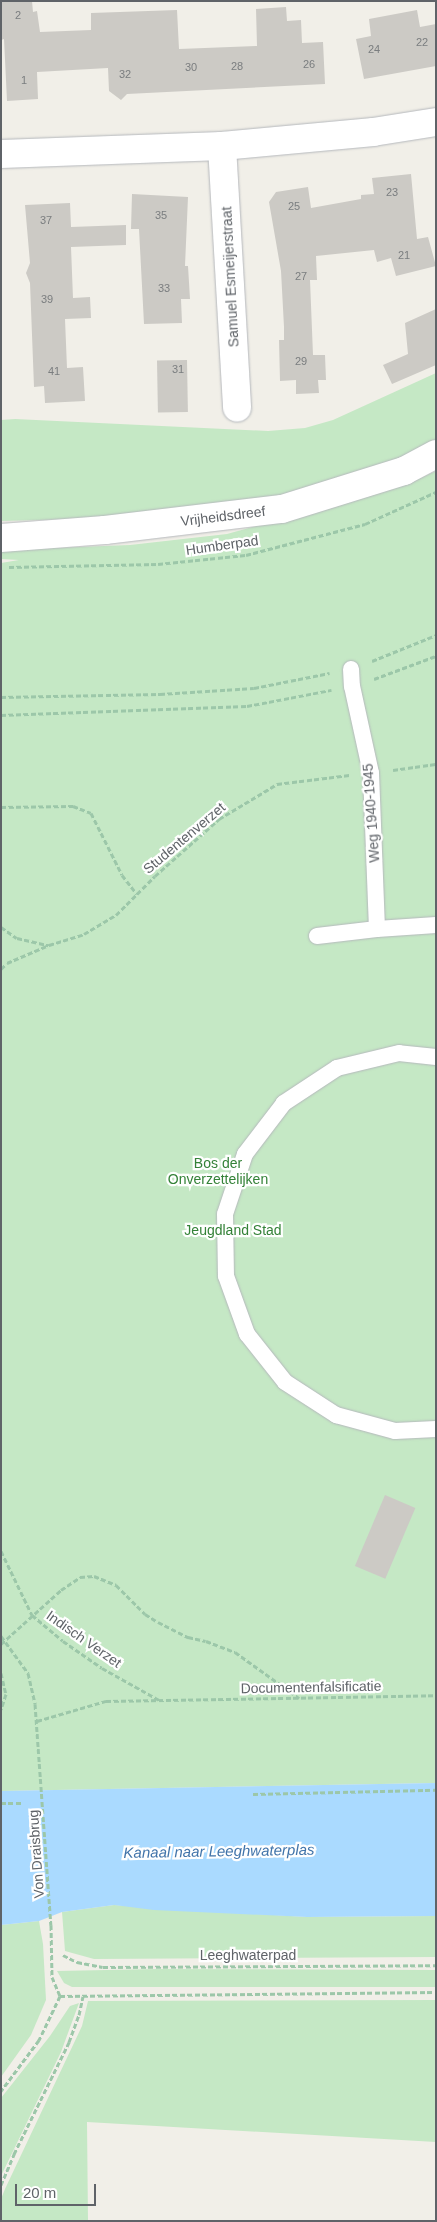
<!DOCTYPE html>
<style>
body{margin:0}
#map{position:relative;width:437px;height:2222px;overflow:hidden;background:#f1efe8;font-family:Helvetica,sans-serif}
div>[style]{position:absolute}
.green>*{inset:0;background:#c5e8c5}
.water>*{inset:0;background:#aadaff}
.building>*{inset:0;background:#cccac5;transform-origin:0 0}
.path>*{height:3px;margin-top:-1.5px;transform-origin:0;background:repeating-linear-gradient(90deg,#9cc7a9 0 5px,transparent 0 7.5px)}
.roads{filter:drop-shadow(0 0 1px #b5b8bc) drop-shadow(0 0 1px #b5b8bc)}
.service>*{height:16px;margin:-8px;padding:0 8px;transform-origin:8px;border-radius:8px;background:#fff}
.minor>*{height:28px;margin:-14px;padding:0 14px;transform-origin:14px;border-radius:14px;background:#fff}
.secondary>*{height:28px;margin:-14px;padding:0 14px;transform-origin:14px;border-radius:14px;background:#fff}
span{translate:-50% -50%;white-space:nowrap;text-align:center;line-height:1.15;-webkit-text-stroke:4.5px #fff;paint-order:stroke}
.number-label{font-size:11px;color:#7a7d7f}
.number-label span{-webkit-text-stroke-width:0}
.street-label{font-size:14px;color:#5f6368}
.park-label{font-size:14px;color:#348238}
.water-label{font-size:15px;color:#4174aa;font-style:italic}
.frame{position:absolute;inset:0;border:2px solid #5f6368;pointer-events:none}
.scale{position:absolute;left:15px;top:2184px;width:81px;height:22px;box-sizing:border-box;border:2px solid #5f6368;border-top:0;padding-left:6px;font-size:15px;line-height:18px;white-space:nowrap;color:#5f6368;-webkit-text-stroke:4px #fff;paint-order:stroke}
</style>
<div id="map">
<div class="green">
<div style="clip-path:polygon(436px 373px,436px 445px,370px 475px,264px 504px,118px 518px,1px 521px,1px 420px,15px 419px,268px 431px,305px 428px,333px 420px)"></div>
<div style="clip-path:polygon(436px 471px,436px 1783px,1px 1791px,1px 563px,19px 560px,1px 559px,1px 550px,130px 545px,227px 534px,405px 485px)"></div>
<div style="clip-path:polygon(114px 1905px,307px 1917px,436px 1916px,436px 1957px,94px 1959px,65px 1951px,62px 1912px)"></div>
<div style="clip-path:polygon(39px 1921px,43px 1944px,46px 2000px,31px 2035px,1px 2077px,1px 1925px)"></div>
<div style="clip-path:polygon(157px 1969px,436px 1970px,436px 1987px,72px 1987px,64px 1983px,57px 1971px)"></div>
<div style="clip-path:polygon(436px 2000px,436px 2142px,87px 2122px,88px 2221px,1px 2221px,1px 2199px,5px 2189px,82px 2026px,88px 2001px)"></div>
<div style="clip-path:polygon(79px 2003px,61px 2052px,1px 2176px,1px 2098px,50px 2036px,70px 2006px)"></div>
</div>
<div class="water">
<div style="clip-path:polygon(436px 1783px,436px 1916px,307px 1917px,154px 1910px,114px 1905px,62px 1912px,39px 1921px,1px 1925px,1px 1791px)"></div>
</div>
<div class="building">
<div style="clip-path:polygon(1px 1px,32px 1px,33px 12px,37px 11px,40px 32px,91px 30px,91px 13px,177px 10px,179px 49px,257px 46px,256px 9px,286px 7px,287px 21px,301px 20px,302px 43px,323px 42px,325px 84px,127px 94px,121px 100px,109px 91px,108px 68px,37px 72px,38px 99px,7px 101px,4px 39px,1px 40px)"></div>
<div style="clip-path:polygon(417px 10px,420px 27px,436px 24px,436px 66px,364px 79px,356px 39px,371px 36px,369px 19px)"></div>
<div style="clip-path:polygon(411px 174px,417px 239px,428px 237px,436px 266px,396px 276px,391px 258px,377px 262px,374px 250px,316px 256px,317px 280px,310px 280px,313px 355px,325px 355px,326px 380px,318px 380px,319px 393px,296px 394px,296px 380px,280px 381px,279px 340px,284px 340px,284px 327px,281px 271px,269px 202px,276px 192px,308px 187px,311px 208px,361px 199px,361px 195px,374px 194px,372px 178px)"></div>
<div style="clip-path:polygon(132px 194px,188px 197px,185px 266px,188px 266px,190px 299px,181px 299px,182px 323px,144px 324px,139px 229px,131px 229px)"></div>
<div style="clip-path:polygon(70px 203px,71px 227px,126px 225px,126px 245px,71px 247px,73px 298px,90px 297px,91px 318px,65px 319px,67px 368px,83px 367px,85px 401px,45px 403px,44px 386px,34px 387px,30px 283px,26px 273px,30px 263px,25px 205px)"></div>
<div style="clip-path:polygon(436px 309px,436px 365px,392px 384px,383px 365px,408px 354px,405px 323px)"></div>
<div style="left:187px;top:360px;width:52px;height:30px;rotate:89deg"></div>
<div style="left:385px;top:1495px;width:33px;height:77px;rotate:23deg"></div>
</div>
<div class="path">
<div style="left:9px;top:567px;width:149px;rotate:-1.2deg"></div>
<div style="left:158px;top:564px;width:88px;rotate:-5.8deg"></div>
<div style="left:246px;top:555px;width:123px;rotate:-14.6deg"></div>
<div style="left:365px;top:524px;width:78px;rotate:-24.3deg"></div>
<div style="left:372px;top:661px;width:69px;rotate:-22.1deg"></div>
<div style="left:374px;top:679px;width:66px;rotate:-20.4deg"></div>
<div style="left:1px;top:697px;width:159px;rotate:-1.1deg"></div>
<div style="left:160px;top:694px;width:94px;rotate:-3.7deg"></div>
<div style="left:254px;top:688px;width:77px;rotate:-11.2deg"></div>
<div style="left:1px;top:715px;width:246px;rotate:-2.1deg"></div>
<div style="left:247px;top:706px;width:86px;rotate:-10.8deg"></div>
<div style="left:393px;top:770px;width:43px;rotate:-7.9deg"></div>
<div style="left:1px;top:807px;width:72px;rotate:-0.8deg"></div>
<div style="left:73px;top:806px;width:19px;rotate:21deg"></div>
<div style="left:91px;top:813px;width:69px;rotate:63.4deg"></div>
<div style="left:122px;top:875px;width:24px;rotate:52deg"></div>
<div style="left:1px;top:927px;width:19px;rotate:35deg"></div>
<div style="left:17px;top:938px;width:32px;rotate:13deg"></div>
<div style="left:1px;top:969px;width:8px;rotate:-45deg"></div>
<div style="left:7px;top:963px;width:46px;rotate:-23.2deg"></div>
<div style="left:49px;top:945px;width:37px;rotate:-17deg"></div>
<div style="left:84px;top:934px;width:37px;rotate:-31deg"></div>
<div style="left:116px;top:915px;width:55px;rotate:-45deg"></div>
<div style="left:155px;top:876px;width:86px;rotate:-41.7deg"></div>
<div style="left:219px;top:819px;width:68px;rotate:-31.1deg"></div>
<div style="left:277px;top:784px;width:73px;rotate:-7.1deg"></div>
<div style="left:1px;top:1551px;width:71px;rotate:64.2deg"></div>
<div style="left:32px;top:1615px;width:40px;rotate:40deg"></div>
<div style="left:63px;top:1641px;width:47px;rotate:34.7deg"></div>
<div style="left:102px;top:1668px;width:65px;rotate:29.3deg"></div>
<div style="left:1px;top:1636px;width:46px;rotate:53.9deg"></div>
<div style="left:28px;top:1673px;width:32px;rotate:77deg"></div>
<div style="left:35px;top:1704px;width:222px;rotate:85.9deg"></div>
<div style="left:51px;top:1925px;width:52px;rotate:88.9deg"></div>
<div style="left:52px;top:1977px;width:21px;rotate:67deg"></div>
<div style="left:60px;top:1996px;width:49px;rotate:115.5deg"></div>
<div style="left:39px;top:2040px;width:64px;rotate:126.7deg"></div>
<div style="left:1px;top:1644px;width:81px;rotate:-42deg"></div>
<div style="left:61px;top:1590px;width:23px;rotate:-34deg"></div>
<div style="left:80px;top:1577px;width:14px;rotate:-4deg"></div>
<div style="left:94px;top:1576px;width:24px;rotate:22deg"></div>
<div style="left:116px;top:1585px;width:41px;rotate:45deg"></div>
<div style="left:145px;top:1614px;width:15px;rotate:32deg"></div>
<div style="left:158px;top:1622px;width:34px;rotate:27deg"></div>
<div style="left:188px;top:1637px;width:18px;rotate:13deg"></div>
<div style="left:206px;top:1641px;width:31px;rotate:21deg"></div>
<div style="left:235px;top:1652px;width:79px;rotate:35.7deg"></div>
<div style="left:1px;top:1673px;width:22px;rotate:77deg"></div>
<div style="left:6px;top:1694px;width:16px;rotate:108deg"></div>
<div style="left:37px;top:1721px;width:72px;rotate:-16.2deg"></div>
<div style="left:106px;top:1701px;width:330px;rotate:-1deg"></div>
<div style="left:253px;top:1794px;width:183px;rotate:-1.3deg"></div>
<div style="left:1px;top:1803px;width:20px"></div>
<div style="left:63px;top:1955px;width:16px;rotate:27deg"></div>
<div style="left:77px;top:1962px;width:26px;rotate:11deg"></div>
<div style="left:103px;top:1967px;width:333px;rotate:-0.3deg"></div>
<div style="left:60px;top:1996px;width:376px;rotate:-0.6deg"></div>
<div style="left:1px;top:2185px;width:34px;rotate:-67deg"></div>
<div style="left:14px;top:2154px;width:125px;rotate:-63.8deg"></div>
<div style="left:69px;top:2042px;width:29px;rotate:-70deg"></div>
<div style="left:79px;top:2015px;width:19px;rotate:-78deg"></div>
</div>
<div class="roads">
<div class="service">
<div style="left:351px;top:669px;width:17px;rotate:87deg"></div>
<div style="left:352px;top:686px;width:89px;rotate:77.7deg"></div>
<div style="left:371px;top:773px;width:156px;rotate:87.8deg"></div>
<div style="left:377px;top:929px;width:59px;rotate:-3.9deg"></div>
<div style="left:317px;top:936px;width:60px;rotate:-6.7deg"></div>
<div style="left:436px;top:1057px;width:37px;rotate:-174deg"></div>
<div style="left:399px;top:1053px;width:64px;rotate:166.4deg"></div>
<div style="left:337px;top:1068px;width:64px;rotate:146.6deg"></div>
<div style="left:284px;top:1103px;width:64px;rotate:127.4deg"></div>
<div style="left:245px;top:1154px;width:63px;rotate:108.4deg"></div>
<div style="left:225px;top:1214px;width:62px;rotate:89.1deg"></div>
<div style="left:226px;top:1276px;width:62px;rotate:70.1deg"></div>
<div style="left:247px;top:1334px;width:61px;rotate:51.6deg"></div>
<div style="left:285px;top:1382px;width:61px;rotate:32.9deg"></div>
<div style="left:336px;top:1415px;width:61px;rotate:15.2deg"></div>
<div style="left:395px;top:1431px;width:41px;rotate:-2.8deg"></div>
</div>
<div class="minor">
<div style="left:222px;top:146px;width:262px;rotate:86.7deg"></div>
<div style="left:1px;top:154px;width:221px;rotate:-2.1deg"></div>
<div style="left:222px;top:146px;width:152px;rotate:-5.3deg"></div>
<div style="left:373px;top:132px;width:64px;rotate:-9deg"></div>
</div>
<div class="secondary">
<div style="left:1px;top:538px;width:104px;rotate:-4.4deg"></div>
<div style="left:105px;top:530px;width:178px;rotate:-6.8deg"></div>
<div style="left:282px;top:509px;width:128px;rotate:-17.3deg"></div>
<div style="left:404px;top:471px;width:36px;rotate:-28deg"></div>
</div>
</div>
<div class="number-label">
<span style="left:18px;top:15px">2</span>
<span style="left:422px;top:42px">22</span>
<span style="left:374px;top:49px">24</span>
<span style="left:309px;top:64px">26</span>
<span style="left:237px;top:66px">28</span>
<span style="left:191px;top:67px">30</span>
<span style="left:125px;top:74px">32</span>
<span style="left:24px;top:80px">1</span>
<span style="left:392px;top:192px">23</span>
<span style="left:294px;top:206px">25</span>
<span style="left:161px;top:215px">35</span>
<span style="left:46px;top:220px">37</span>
<span style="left:404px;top:255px">21</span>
<span style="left:301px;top:276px">27</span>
<span style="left:164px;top:288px">33</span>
<span style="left:47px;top:299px">39</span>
<span style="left:301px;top:361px">29</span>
<span style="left:178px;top:369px">31</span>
<span style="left:54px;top:371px">41</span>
</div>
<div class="street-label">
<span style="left:230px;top:277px;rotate:-93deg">Samuel Esmeijerstraat</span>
<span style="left:223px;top:516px;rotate:-7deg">Vrijheidsdreef</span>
<span style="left:222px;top:545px;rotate:-8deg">Humberpad</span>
<span style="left:371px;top:813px;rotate:-94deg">Weg 1940-1945</span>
<span style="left:184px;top:838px;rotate:-40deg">Studentenverzet</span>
<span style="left:84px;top:1639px;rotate:35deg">Indisch Verzet</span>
<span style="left:311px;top:1687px;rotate:-1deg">Documentenfalsificatie</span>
<span style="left:36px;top:1854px;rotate:-94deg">Von Draisbrug</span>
<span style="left:248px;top:1955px">Leeghwaterpad</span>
</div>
<div class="park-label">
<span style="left:218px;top:1171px">Bos der<br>Onverzettelijken</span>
<span style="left:233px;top:1230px">Jeugdland Stad</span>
</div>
<div class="water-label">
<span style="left:219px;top:1851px;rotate:-1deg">Kanaal naar Leeghwaterplas</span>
</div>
<div class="frame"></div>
<div class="scale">20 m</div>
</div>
